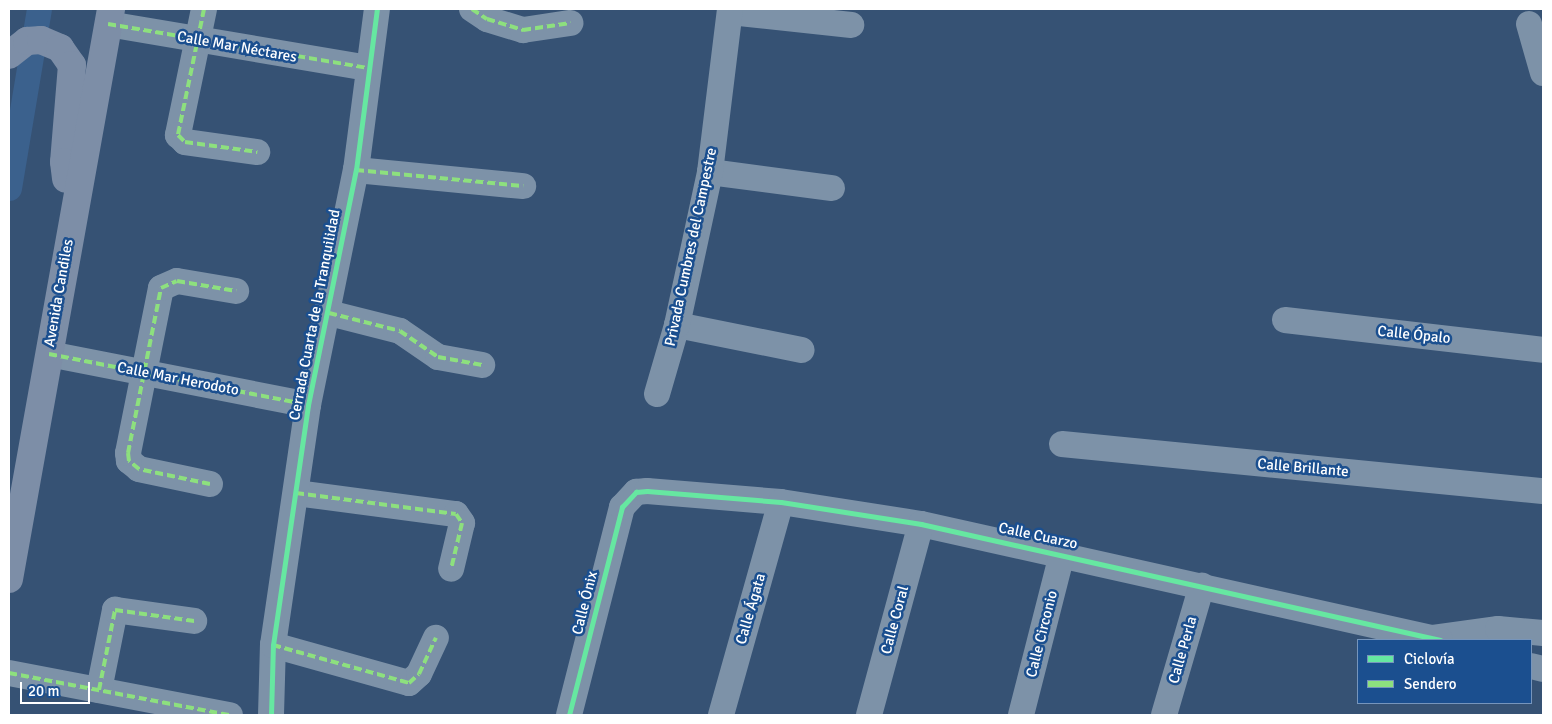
<!DOCTYPE html>
<meta charset="utf-8">
<style>
body{margin:0}
#map{position:relative;width:1552px;height:724px;overflow:hidden;background:#365274;font-family:Signika,sans-serif}
div>[style]{position:absolute}
.canal>*{height:25px;margin:-12.5px;padding:0 12.5px;transform-origin:12.5px;border-radius:12.5px;background:#3b618d}
.minor>*{height:26px;margin:-13px;padding:0 13px;transform-origin:13px;border-radius:13px;background:#7d92a8}
.major>*{height:28px;margin:-14px;padding:0 14px;transform-origin:14px;border-radius:14px;background:#7d8ea7}
.quiet>*{height:4px;margin-top:-2px;transform-origin:0;background:repeating-linear-gradient(90deg,#8de07e 0 8px,transparent 0 12px)}
.cycleway>*{height:5px;margin:-2.5px;padding:0 2.5px;transform-origin:2.5px;border-radius:2.5px;background:#66e7a1}
span{translate:-50% -50%;white-space:nowrap;text-align:center;line-height:1.15;-webkit-text-stroke:5px #1b4f8f;paint-order:stroke}
.street-label{font-size:15px;color:#fff}
.frame{position:absolute;inset:0;border:10px solid #fff;pointer-events:none}
.legend{position:absolute;left:1357px;top:639px;width:175px;height:65px;box-sizing:border-box;background:#1b4f8f;border:1px solid #7695bc;margin:0;padding:6px 9px;list-style:none;font-size:15px;color:#fff}
.legend li{display:flex;align-items:center;gap:10px;height:25px}
.legend b{width:25px;border:1px solid #7695bc}
.scale{position:absolute;left:20px;top:682px;width:70px;height:22px;box-sizing:border-box;border:2px solid #fff;border-top:0;padding-left:6px;font-size:15px;line-height:18px;white-space:nowrap;color:#fff;-webkit-text-stroke:4px #1b4f8f;paint-order:stroke}
</style>
<div id="map">
<div class="canal">
<div style="left:9px;top:188px;width:181px;rotate:-80.5deg"></div>
</div>
<div class="minor">
<div style="left:204px;top:9px;width:129px;rotate:101.7deg"></div>
<div style="left:178px;top:135px;width:10px;rotate:45deg"></div>
<div style="left:185px;top:142px;width:73px;rotate:7.9deg"></div>
<div style="left:472px;top:9px;width:18px;rotate:34deg"></div>
<div style="left:487px;top:19px;width:38px;rotate:17deg"></div>
<div style="left:523px;top:30px;width:48px;rotate:-8.5deg"></div>
<div style="left:730px;top:12px;width:122px;rotate:6.1deg"></div>
<div style="left:108px;top:24px;width:263px;rotate:9.6deg"></div>
<div style="left:1529px;top:24px;width:51px;rotate:74.1deg"></div>
<div style="left:356px;top:170px;width:168px;rotate:5.5deg"></div>
<div style="left:710px;top:172px;width:123px;rotate:7.5deg"></div>
<div style="left:329px;top:313px;width:73px;rotate:14.2deg"></div>
<div style="left:400px;top:331px;width:46px;rotate:34.4deg"></div>
<div style="left:438px;top:357px;width:45px;rotate:10.3deg"></div>
<div style="left:1285px;top:320px;width:260px;rotate:6.6deg"></div>
<div style="left:677px;top:325px;width:127px;rotate:11.3deg"></div>
<div style="left:49px;top:354px;width:264px;rotate:11.1deg"></div>
<div style="left:657px;top:394px;width:72px;rotate:-73.8deg"></div>
<div style="left:677px;top:325px;width:157px;rotate:-77.8deg"></div>
<div style="left:710px;top:172px;width:164px;rotate:-83deg"></div>
<div style="left:1062px;top:444px;width:483px;rotate:5.6deg"></div>
<div style="left:210px;top:484px;width:73px;rotate:-168.1deg"></div>
<div style="left:139px;top:469px;width:13px;rotate:-141deg"></div>
<div style="left:129px;top:461px;width:8px;rotate:-97deg"></div>
<div style="left:128px;top:453px;width:168px;rotate:-78.7deg"></div>
<div style="left:161px;top:288px;width:17px;rotate:-24deg"></div>
<div style="left:177px;top:281px;width:60px;rotate:9.6deg"></div>
<div style="left:296px;top:493px;width:161px;rotate:7.5deg"></div>
<div style="left:456px;top:514px;width:11px;rotate:56deg"></div>
<div style="left:462px;top:523px;width:47px;rotate:103.4deg"></div>
<div style="left:1433px;top:638px;width:66px;rotate:-7.9deg"></div>
<div style="left:1498px;top:629px;width:45px;rotate:5.1deg"></div>
<div style="left:273px;top:645px;width:141px;rotate:15.6deg"></div>
<div style="left:409px;top:683px;width:13px;rotate:-42deg"></div>
<div style="left:419px;top:674px;width:40px;rotate:-65deg"></div>
<div style="left:1531px;top:666px;width:12px;rotate:14deg"></div>
<div style="left:9px;top:673px;width:225px;rotate:10.8deg"></div>
<div style="left:99px;top:690px;width:82px;rotate:-78.7deg"></div>
<div style="left:115px;top:610px;width:80px;rotate:7.9deg"></div>
<div style="left:271px;top:715px;width:70px;rotate:-88.4deg"></div>
<div style="left:273px;top:645px;width:243px;rotate:-81.7deg"></div>
<div style="left:308px;top:405px;width:240px;rotate:-78.5deg"></div>
<div style="left:356px;top:170px;width:162px;rotate:-82.6deg"></div>
<div style="left:569px;top:715px;width:215px;rotate:-75.7deg"></div>
<div style="left:622px;top:507px;width:21px;rotate:-47deg"></div>
<div style="left:636px;top:492px;width:11px;rotate:-5deg"></div>
<div style="left:647px;top:491px;width:134px;rotate:4.7deg"></div>
<div style="left:781px;top:502px;width:142px;rotate:8.9deg"></div>
<div style="left:921px;top:524px;width:532px;rotate:12.6deg"></div>
<div style="left:721px;top:715px;width:221px;rotate:-74.3deg"></div>
<div style="left:869px;top:715px;width:198px;rotate:-74.8deg"></div>
<div style="left:1021px;top:715px;width:166px;rotate:-75.7deg"></div>
<div style="left:1164px;top:715px;width:135px;rotate:-73.7deg"></div>
</div>
<div class="major">
<div style="left:9px;top:55px;width:23px;rotate:-38deg"></div>
<div style="left:27px;top:41px;width:14px;rotate:-4deg"></div>
<div style="left:41px;top:40px;width:21px;rotate:23deg"></div>
<div style="left:60px;top:48px;width:21px;rotate:55deg"></div>
<div style="left:72px;top:65px;width:97px;rotate:94.7deg"></div>
<div style="left:64px;top:162px;width:17px;rotate:83deg"></div>
<div style="left:9px;top:579px;width:579px;rotate:-79.85deg"></div>
</div>
<div class="quiet">
<div style="left:204px;top:9px;width:129px;rotate:101.7deg"></div>
<div style="left:178px;top:135px;width:10px;rotate:45deg"></div>
<div style="left:185px;top:142px;width:73px;rotate:7.9deg"></div>
<div style="left:472px;top:9px;width:18px;rotate:34deg"></div>
<div style="left:487px;top:19px;width:38px;rotate:17deg"></div>
<div style="left:523px;top:30px;width:48px;rotate:-8.5deg"></div>
<div style="left:108px;top:24px;width:263px;rotate:9.6deg"></div>
<div style="left:356px;top:170px;width:168px;rotate:5.5deg"></div>
<div style="left:329px;top:313px;width:73px;rotate:14.2deg"></div>
<div style="left:400px;top:331px;width:46px;rotate:34.4deg"></div>
<div style="left:438px;top:357px;width:45px;rotate:10.3deg"></div>
<div style="left:49px;top:354px;width:264px;rotate:11.1deg"></div>
<div style="left:210px;top:484px;width:73px;rotate:-168.1deg"></div>
<div style="left:139px;top:469px;width:13px;rotate:-141deg"></div>
<div style="left:129px;top:461px;width:8px;rotate:-97deg"></div>
<div style="left:128px;top:453px;width:168px;rotate:-78.7deg"></div>
<div style="left:161px;top:288px;width:17px;rotate:-24deg"></div>
<div style="left:177px;top:281px;width:60px;rotate:9.6deg"></div>
<div style="left:296px;top:493px;width:161px;rotate:7.5deg"></div>
<div style="left:456px;top:514px;width:11px;rotate:56deg"></div>
<div style="left:462px;top:523px;width:47px;rotate:103.4deg"></div>
<div style="left:273px;top:645px;width:141px;rotate:15.6deg"></div>
<div style="left:409px;top:683px;width:13px;rotate:-42deg"></div>
<div style="left:419px;top:674px;width:40px;rotate:-65deg"></div>
<div style="left:9px;top:673px;width:225px;rotate:10.8deg"></div>
<div style="left:99px;top:690px;width:82px;rotate:-78.7deg"></div>
<div style="left:115px;top:610px;width:80px;rotate:7.9deg"></div>
</div>
<div class="cycleway">
<div style="left:271px;top:715px;width:70px;rotate:-88.4deg"></div>
<div style="left:273px;top:645px;width:243px;rotate:-81.7deg"></div>
<div style="left:308px;top:405px;width:240px;rotate:-78.5deg"></div>
<div style="left:356px;top:170px;width:162px;rotate:-82.6deg"></div>
<div style="left:569px;top:715px;width:215px;rotate:-75.7deg"></div>
<div style="left:622px;top:507px;width:21px;rotate:-47deg"></div>
<div style="left:636px;top:492px;width:11px;rotate:-5deg"></div>
<div style="left:647px;top:491px;width:134px;rotate:4.7deg"></div>
<div style="left:781px;top:502px;width:142px;rotate:8.9deg"></div>
<div style="left:921px;top:524px;width:532px;rotate:12.6deg"></div>
</div>
<div class="street-label">
<span style="left:237px;top:47px;rotate:10deg">Calle Mar Néctares</span>
<span style="left:691px;top:247px;rotate:-78deg">Privada Cumbres del Campestre</span>
<span style="left:59px;top:293px;rotate:-80deg">Avenida Candiles</span>
<span style="left:315px;top:315px;rotate:-79deg">Cerrada Cuarta de la Tranquilidad</span>
<span style="left:1414px;top:335px;rotate:6deg">Calle Ópalo</span>
<span style="left:178px;top:379px;rotate:11deg">Calle Mar Herodoto</span>
<span style="left:1303px;top:468px;rotate:5deg">Calle Brillante</span>
<span style="left:1038px;top:536px;rotate:12deg">Calle Cuarzo</span>
<span style="left:585px;top:603px;rotate:-76deg">Calle Ónix</span>
<span style="left:751px;top:609px;rotate:-74deg">Calle Ágata</span>
<span style="left:895px;top:620px;rotate:-75deg">Calle Coral</span>
<span style="left:1042px;top:634px;rotate:-76deg">Calle Circonio</span>
<span style="left:1183px;top:650px;rotate:-74deg">Calle Perla</span>
</div>
<div class="frame"></div>
<ul class="legend">
<li><b style="height:6px;background:#66e7a1"></b>Ciclovía</li>
<li><b style="height:6px;background:#8de07e"></b>Sendero</li>
</ul>
<div class="scale">20 m</div>
</div>
